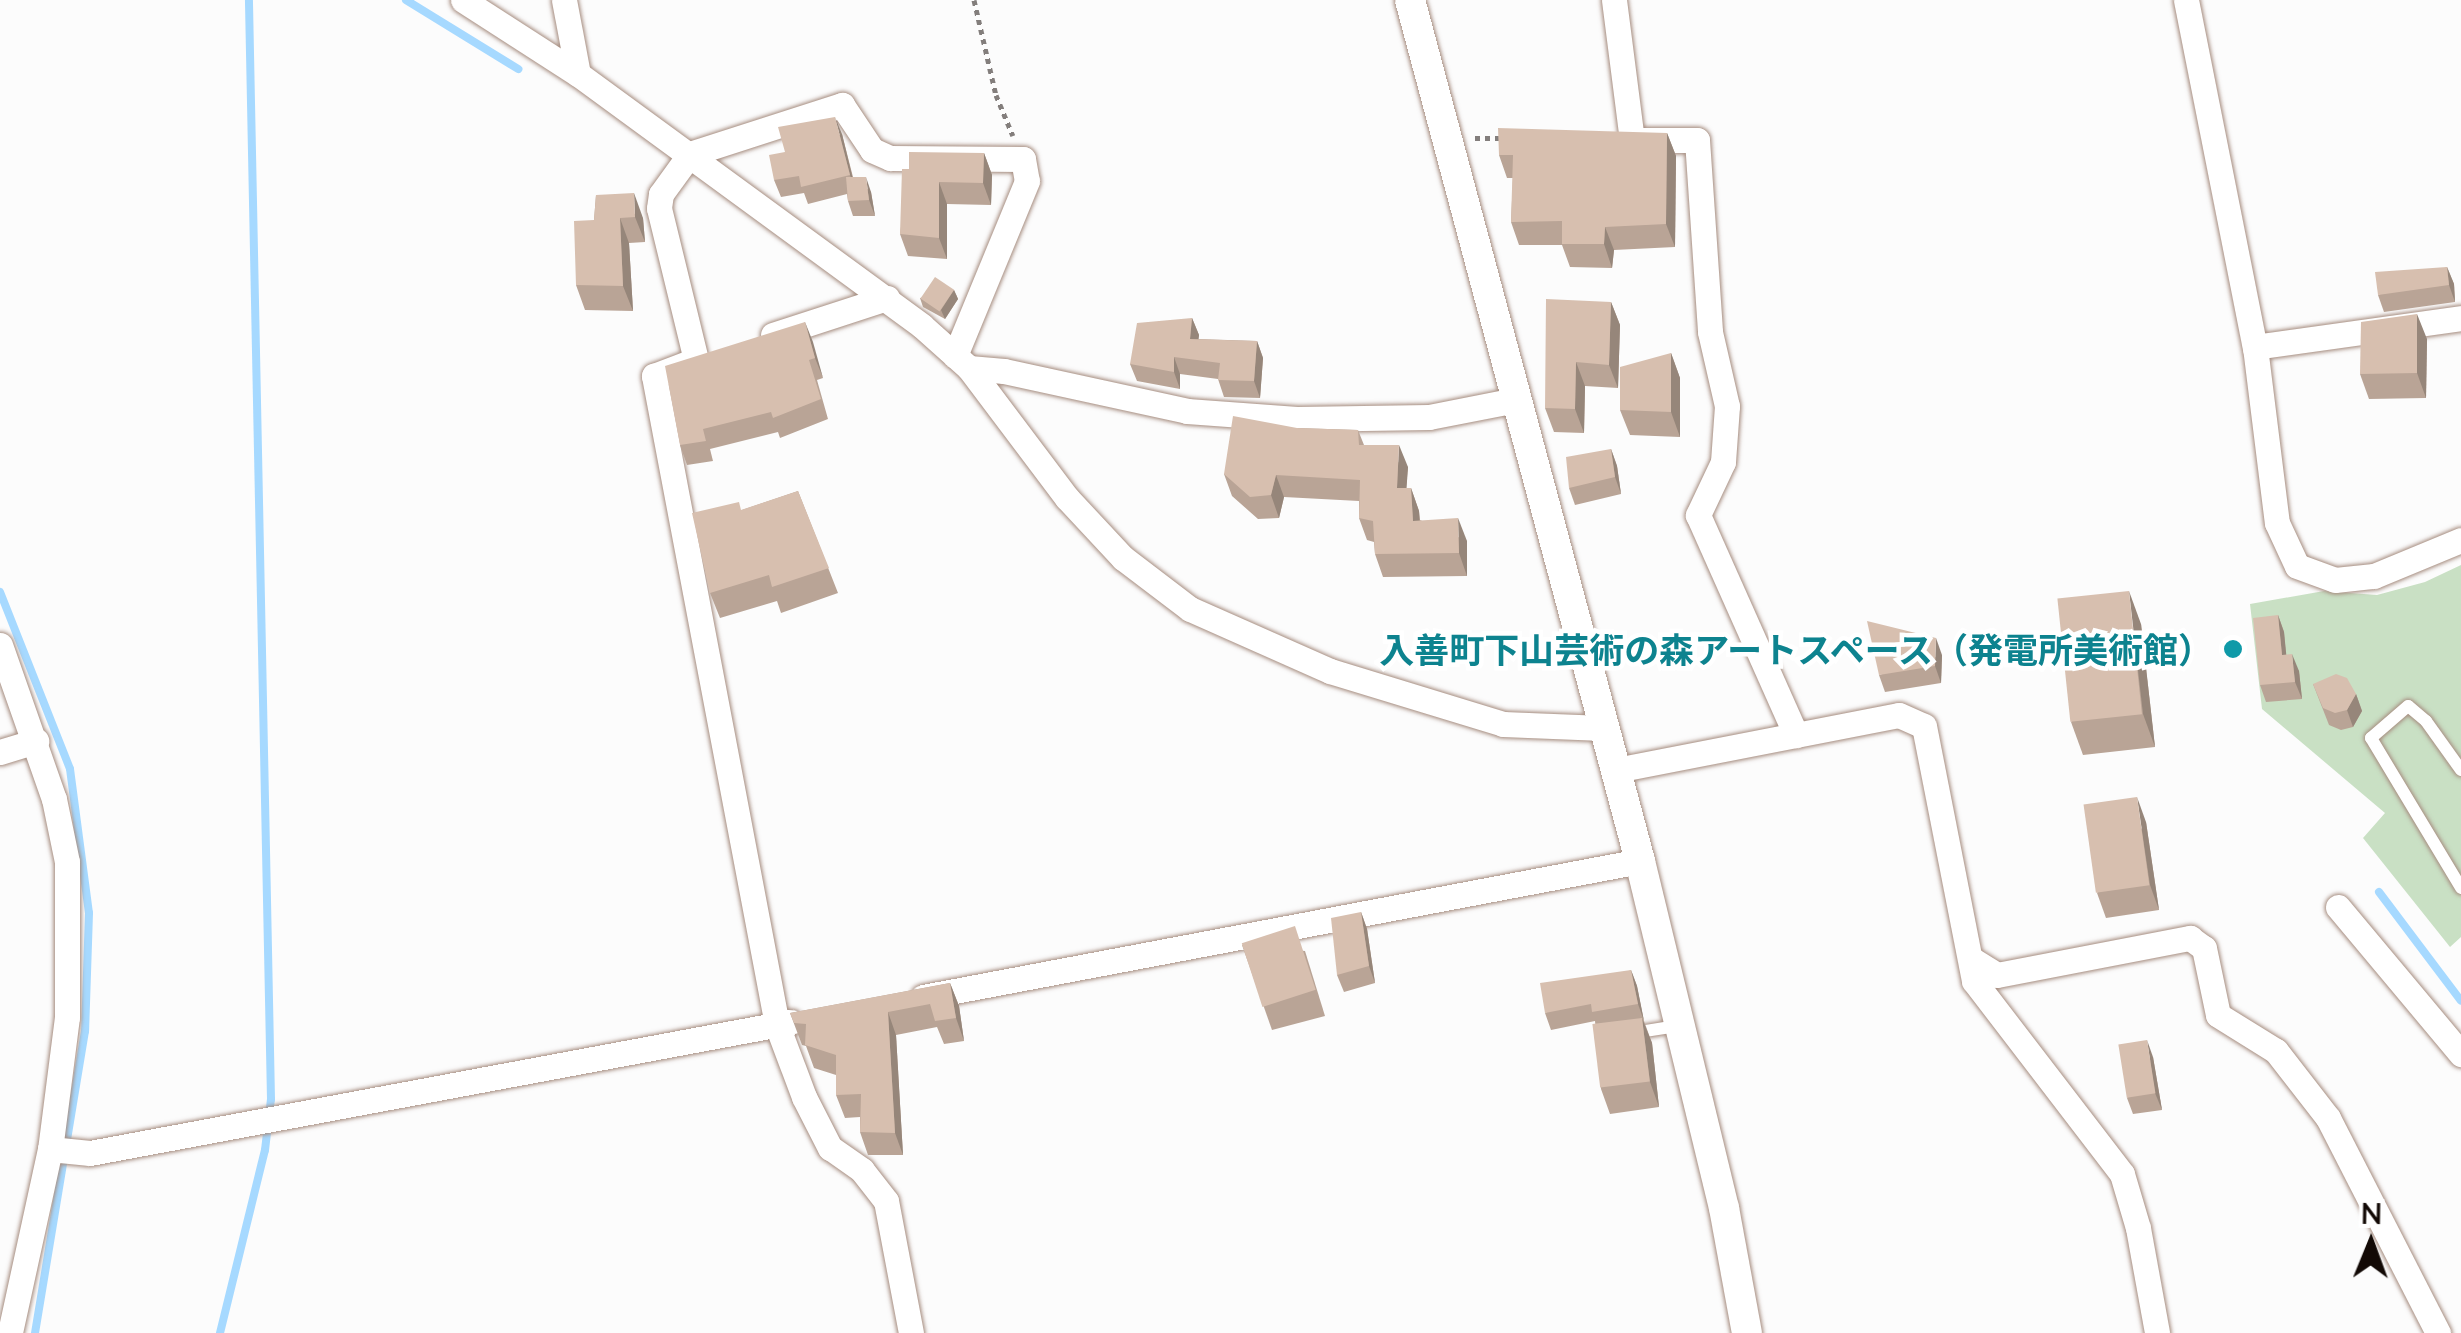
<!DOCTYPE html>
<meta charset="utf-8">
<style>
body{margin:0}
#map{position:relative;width:2461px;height:1333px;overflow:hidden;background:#fcfcfc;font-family:Lato,"Noto Sans JP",sans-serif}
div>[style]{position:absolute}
.green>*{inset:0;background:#c9e0c4}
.stream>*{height:8px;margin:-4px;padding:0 4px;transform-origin:4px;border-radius:4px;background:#a6d9ff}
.path>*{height:5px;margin-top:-2.5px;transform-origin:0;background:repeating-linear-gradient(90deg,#837e7c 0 5px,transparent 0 10px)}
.roads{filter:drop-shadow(0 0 2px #a68d80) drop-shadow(0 0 2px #a68d80)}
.service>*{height:12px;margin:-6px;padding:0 6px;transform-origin:6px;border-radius:6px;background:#fff}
.minor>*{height:25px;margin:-12.5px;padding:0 12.5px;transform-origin:12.5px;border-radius:12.5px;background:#fff}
.tertiary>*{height:30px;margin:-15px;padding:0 15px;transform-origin:15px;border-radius:15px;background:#fff}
.wall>*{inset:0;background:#b9a496}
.shaded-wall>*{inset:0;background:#96867a}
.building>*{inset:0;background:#d7bfaf;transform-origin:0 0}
.dots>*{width:28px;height:28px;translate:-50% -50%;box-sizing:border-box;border:5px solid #fff;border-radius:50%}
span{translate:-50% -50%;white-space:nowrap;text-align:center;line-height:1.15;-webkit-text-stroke:9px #fff;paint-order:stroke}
.culture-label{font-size:35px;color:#0d838f;font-weight:700}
.right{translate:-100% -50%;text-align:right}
.north{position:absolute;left:2321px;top:1193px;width:100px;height:100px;-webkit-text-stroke:8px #fff;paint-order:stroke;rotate:1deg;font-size:28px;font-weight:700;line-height:40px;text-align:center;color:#120905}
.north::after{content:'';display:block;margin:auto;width:35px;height:45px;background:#120905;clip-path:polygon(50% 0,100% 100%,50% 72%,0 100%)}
</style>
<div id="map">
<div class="green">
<div style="clip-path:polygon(2461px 565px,2461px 937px,2450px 947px,2363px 838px,2385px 813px,2262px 709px,2250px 604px,2324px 591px,2377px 595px,2425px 582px)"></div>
</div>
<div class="stream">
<div style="left:406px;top:0;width:132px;rotate:31.6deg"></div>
<div style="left:0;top:592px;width:190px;rotate:68.4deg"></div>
<div style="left:70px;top:769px;width:145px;rotate:82.5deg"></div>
<div style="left:89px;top:913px;width:118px;rotate:91.9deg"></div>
<div style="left:85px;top:1031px;width:306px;rotate:99.4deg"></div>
<div style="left:2379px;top:892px;width:136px;rotate:53deg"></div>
<div style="left:220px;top:1333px;width:188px;rotate:-76.2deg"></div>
<div style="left:265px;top:1150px;width:51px;rotate:-83.3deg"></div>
<div style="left:271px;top:1099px;width:1099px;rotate:-91.15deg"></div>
</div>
<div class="path">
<div style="left:974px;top:0;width:98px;rotate:77deg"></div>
<div style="left:996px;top:95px;width:44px;rotate:67.5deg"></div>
<div style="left:1475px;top:138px;width:29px"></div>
</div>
<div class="roads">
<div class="service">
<div style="left:2461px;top:770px;width:60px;rotate:-125.5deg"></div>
<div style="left:2426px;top:721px;width:23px;rotate:-140deg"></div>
<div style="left:2408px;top:706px;width:49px;rotate:139.1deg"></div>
<div style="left:2371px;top:738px;width:175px;rotate:59deg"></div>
<div style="left:1633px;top:1033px;width:45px;rotate:-9deg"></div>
</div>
<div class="minor">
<div style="left:463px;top:0;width:137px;rotate:32.8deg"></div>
<div style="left:578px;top:74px;width:426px;rotate:36.2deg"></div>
<div style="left:922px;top:326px;width:63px;rotate:41.8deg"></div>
<div style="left:969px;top:368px;width:163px;rotate:53deg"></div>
<div style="left:1067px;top:498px;width:82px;rotate:47deg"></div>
<div style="left:1123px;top:558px;width:84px;rotate:37.3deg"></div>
<div style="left:1190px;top:609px;width:153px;rotate:23.9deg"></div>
<div style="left:1330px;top:671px;width:181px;rotate:17deg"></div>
<div style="left:1503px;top:724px;width:100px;rotate:2.3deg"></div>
<div style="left:564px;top:0;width:75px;rotate:79.3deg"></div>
<div style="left:1614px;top:0;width:141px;rotate:82.7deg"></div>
<div style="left:1632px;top:140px;width:65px"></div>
<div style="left:1697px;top:140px;width:192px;rotate:86.1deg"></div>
<div style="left:1710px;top:332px;width:76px;rotate:77.1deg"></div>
<div style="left:1727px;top:406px;width:56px;rotate:94.1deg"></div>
<div style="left:1723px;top:462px;width:59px;rotate:115.3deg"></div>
<div style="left:1698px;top:515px;width:241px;rotate:66deg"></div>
<div style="left:2186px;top:0;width:354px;rotate:78.8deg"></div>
<div style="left:2255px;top:347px;width:177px;rotate:82.9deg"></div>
<div style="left:2277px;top:523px;width:47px;rotate:65.1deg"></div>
<div style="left:2297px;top:566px;width:40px;rotate:20.2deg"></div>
<div style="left:2335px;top:580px;width:39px;rotate:-6deg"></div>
<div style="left:2374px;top:576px;width:94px;rotate:-22.5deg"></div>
<div style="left:773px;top:335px;width:120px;rotate:-18deg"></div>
<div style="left:2255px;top:347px;width:208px;rotate:-8deg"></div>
<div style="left:969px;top:368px;width:35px;rotate:5deg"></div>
<div style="left:1004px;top:371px;width:187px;rotate:12.3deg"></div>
<div style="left:1187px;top:411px;width:110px;rotate:4.2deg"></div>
<div style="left:1297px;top:419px;width:132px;rotate:-0.9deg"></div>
<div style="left:1429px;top:417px;width:89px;rotate:-11.1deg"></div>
<div style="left:0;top:645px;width:163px;rotate:70.7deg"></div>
<div style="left:54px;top:799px;width:64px;rotate:78.3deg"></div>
<div style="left:67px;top:862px;width:155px;rotate:90deg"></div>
<div style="left:67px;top:1017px;width:133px;rotate:97.3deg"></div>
<div style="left:50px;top:1149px;width:188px;rotate:102.3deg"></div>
<div style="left:0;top:752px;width:38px;rotate:-17deg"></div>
<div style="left:1616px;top:770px;width:288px;rotate:-11deg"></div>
<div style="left:1899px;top:715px;width:27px;rotate:24deg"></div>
<div style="left:1924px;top:726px;width:260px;rotate:78.9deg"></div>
<div style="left:1974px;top:981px;width:243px;rotate:52.5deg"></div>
<div style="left:2122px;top:1174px;width:56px;rotate:73.5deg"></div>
<div style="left:2138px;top:1228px;width:107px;rotate:79.7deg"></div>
<div style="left:2338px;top:907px;width:192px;rotate:50.1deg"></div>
<div style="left:1973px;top:960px;width:28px;rotate:32deg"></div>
<div style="left:1997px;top:975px;width:197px;rotate:-10.9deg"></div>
<div style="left:2190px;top:938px;width:17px;rotate:36deg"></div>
<div style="left:2204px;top:948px;width:68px;rotate:78.2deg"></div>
<div style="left:2218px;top:1015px;width:68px;rotate:31.8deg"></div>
<div style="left:2276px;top:1051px;width:85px;rotate:52.2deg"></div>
<div style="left:2328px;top:1118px;width:242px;rotate:62.9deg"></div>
<div style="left:923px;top:997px;width:730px;rotate:-10.74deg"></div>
<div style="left:50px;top:1149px;width:40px;rotate:5.7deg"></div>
<div style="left:90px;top:1153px;width:713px;rotate:-10.59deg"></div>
<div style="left:911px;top:1333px;width:134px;rotate:-100.7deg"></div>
<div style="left:886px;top:1201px;width:39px;rotate:-128deg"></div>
<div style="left:862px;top:1170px;width:39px;rotate:-145deg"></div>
<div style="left:830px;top:1148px;width:57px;rotate:-117deg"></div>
<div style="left:804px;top:1097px;width:77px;rotate:-110.6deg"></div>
<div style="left:777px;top:1025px;width:661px;rotate:-100.73deg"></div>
<div style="left:654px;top:376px;width:45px;rotate:-20.9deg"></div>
<div style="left:696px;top:360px;width:156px;rotate:-103.7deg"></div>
<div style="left:659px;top:208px;width:14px;rotate:-82deg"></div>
<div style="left:661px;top:194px;width:49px;rotate:-54.1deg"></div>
<div style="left:690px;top:154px;width:160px;rotate:-17.9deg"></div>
<div style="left:842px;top:105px;width:54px;rotate:56.3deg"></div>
<div style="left:872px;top:150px;width:20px;rotate:24deg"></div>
<div style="left:890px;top:158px;width:133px;rotate:0.4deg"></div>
<div style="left:1023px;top:159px;width:22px;rotate:80deg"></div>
<div style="left:1027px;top:181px;width:189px;rotate:112.4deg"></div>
</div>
<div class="tertiary">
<div style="left:1410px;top:0;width:891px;rotate:75.04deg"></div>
<div style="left:1640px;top:861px;width:357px;rotate:76.4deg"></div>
<div style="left:1724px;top:1208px;width:127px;rotate:79.6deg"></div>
</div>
</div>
<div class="wall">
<div style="clip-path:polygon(1667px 133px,1676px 156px,1675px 247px,1614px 250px,1612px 268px,1570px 267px,1562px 245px,1519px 245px,1511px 222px,1513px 178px,1507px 178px,1499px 155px)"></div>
<div style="clip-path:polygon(842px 134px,853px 177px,871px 192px,875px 216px,853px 216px,848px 201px,847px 194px,808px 204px,804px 193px,781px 197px,774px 180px,785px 152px)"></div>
<div style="clip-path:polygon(984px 153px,992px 175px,991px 205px,947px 204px,947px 259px,908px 256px,900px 234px,909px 169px)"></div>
<div style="clip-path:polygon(596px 195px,643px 218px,645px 242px,629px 243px,633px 311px,585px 310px,576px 285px,594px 220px)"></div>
<div style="clip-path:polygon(2447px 267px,2454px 284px,2455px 302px,2384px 312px,2378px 295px)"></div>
<div style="clip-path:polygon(954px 290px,958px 299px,945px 319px,923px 307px,920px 298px)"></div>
<div style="clip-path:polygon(1611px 302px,1620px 325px,1618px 388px,1585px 386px,1584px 433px,1554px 432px,1545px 408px)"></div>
<div style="clip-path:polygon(1192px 318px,1199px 335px,1198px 339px,1257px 341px,1263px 358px,1260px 398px,1224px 397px,1218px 379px,1180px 374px,1180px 389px,1137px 381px,1130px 364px)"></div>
<div style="clip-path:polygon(805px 322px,823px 378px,817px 380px,828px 419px,780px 438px,778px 432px,710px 449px,713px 461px,687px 465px,680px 445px)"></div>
<div style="clip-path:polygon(2427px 339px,2426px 398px,2369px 399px,2360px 374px)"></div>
<div style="clip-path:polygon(1671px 353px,1680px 378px,1680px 437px,1630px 435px,1620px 410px)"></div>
<div style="clip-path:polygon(1297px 428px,1358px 430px,1364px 445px,1408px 467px,1406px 488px,1411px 488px,1419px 511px,1420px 520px,1467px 541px,1467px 576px,1383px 577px,1375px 554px,1374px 542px,1367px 540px,1359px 518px,1359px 501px,1284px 497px,1279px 518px,1258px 519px,1232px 496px,1224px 474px)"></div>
<div style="clip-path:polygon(1611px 449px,1617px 466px,1621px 494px,1575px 505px,1569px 488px)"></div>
<div style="clip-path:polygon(798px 491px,838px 593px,781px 613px,777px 601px,720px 618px,710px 593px,742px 510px)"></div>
<div style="clip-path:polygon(2278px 615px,2284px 632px,2286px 655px,2299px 671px,2302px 699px,2266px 702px,2260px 685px)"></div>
<div style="clip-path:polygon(2141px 624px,2155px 747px,2083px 755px,2071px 722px)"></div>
<div style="clip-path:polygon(1942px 655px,1941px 683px,1885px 692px,1879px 675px)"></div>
<div style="clip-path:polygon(2313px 684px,2356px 694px,2362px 711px,2353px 727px,2341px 730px,2329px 725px)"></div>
<div style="clip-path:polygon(2146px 822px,2159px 910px,2106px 918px,2097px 893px)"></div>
<div style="clip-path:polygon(1361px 912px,1367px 929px,1375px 983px,1344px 992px,1337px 975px)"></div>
<div style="clip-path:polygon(1242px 945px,1305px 951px,1325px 1016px,1272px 1030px)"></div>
<div style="clip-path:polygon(1631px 970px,1637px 986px,1644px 1021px,1652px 1043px,1659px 1107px,1610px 1114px,1601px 1089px,1595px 1021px,1551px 1030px,1545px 1013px)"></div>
<div style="clip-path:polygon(950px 983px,959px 1006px,964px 1041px,944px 1044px,937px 1027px,896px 1035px,903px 1155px,868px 1155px,860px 1132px,860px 1117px,845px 1118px,836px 1095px,836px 1075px,814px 1068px,806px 1046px,802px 1045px,790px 1013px)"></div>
<div style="clip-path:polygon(2153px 1057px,2162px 1110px,2133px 1114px,2127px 1098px)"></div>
</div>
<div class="shaded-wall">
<div style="clip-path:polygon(835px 117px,842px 134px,856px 192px,850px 175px)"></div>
<div style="clip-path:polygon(1667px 133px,1676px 156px,1675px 247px,1666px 224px)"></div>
<div style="clip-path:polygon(984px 153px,992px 175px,991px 205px,983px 183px)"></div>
<div style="clip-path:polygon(866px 177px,871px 192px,875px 216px,869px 200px)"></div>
<div style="clip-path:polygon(939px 182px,947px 204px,947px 259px,939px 238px)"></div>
<div style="clip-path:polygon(634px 193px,643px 218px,645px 242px,635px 217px)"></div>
<div style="clip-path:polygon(620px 218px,629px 243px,633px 311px,623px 286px)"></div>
<div style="clip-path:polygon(1605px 227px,1614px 250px,1612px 268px,1604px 244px)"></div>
<div style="clip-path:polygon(2447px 267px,2454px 284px,2455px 302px,2449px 285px)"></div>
<div style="clip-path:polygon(954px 290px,958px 299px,945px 319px,941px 310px)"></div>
<div style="clip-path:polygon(1611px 302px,1620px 325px,1618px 388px,1609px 365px)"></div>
<div style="clip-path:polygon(2417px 314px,2427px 339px,2426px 398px,2417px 373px)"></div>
<div style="clip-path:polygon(1192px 318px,1199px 335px,1197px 356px,1190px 339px)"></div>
<div style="clip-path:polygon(805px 322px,813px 342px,823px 378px,815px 358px)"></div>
<div style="clip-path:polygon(1257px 341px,1263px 358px,1260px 398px,1254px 381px)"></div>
<div style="clip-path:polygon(1671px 353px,1680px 378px,1680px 437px,1671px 412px)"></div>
<div style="clip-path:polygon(1174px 357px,1180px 374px,1180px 389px,1174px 372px)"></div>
<div style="clip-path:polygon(1576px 362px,1585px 386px,1584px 433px,1575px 409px)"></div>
<div style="clip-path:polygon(1399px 445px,1408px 467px,1405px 510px,1397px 488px)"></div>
<div style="clip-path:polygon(1611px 449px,1617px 466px,1621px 494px,1615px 477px)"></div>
<div style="clip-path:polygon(1276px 475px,1284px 497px,1279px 518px,1271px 495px)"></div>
<div style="clip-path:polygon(1411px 488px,1419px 511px,1421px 543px,1413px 521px)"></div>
<div style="clip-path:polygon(1458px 518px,1467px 541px,1467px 576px,1459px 553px)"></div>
<div style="clip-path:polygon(2129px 591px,2141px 624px,2155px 747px,2143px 714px)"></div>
<div style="clip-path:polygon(2278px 615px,2284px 632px,2288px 672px,2282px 655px)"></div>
<div style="clip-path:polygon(1936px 638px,1942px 655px,1941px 683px,1935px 666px)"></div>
<div style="clip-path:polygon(2292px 654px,2299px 671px,2302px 699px,2295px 682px)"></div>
<div style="clip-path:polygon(2356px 694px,2362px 711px,2353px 727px,2347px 710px)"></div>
<div style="clip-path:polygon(2137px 797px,2146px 822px,2159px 910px,2150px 885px)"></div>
<div style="clip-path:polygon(1361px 912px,1367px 929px,1375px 983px,1369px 966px)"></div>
<div style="clip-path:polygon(1631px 970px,1637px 986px,1644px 1021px,1638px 1004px)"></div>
<div style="clip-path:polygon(950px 983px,959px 1006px,964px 1041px,956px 1018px)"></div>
<div style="clip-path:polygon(888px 1012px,896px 1035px,903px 1155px,895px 1133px)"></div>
<div style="clip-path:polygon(1642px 1018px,1652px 1043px,1659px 1107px,1650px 1082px)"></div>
<div style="clip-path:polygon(2147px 1040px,2153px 1057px,2162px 1110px,2155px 1093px)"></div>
</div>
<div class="building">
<div style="clip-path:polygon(835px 117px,850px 175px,801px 187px,799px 176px,774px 180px,769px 155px,785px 152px,778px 127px)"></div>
<div style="clip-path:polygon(1498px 128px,1667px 133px,1666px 224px,1605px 227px,1604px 244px,1562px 244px,1562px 221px,1511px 222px,1513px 155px,1499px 155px)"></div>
<div style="clip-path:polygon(909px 152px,984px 153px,983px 183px,939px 182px,939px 238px,900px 234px,902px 169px,909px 169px)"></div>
<div style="clip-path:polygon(846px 177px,866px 177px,869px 200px,848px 201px)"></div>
<div style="clip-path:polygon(634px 193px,635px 217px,620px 218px,623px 286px,576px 285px,574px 221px,594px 220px,596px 195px)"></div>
<div style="clip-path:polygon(2447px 267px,2449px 285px,2378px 295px,2375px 272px)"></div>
<div style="left:935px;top:277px;width:23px;height:26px;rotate:34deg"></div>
<div style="clip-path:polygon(1546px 299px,1611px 302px,1609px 365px,1576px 362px,1575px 409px,1545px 408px)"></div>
<div style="clip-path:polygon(2417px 314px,2417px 373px,2360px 374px,2361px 322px)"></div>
<div style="clip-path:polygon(1192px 318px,1190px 339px,1257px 341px,1254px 381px,1218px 380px,1220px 363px,1174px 357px,1174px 372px,1130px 364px,1137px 323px)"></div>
<div style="clip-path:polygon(805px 322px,815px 358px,809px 360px,821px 399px,773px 418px,771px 412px,703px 429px,706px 441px,680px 445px,665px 366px)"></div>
<div style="clip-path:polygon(1671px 353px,1671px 412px,1620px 410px,1620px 367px)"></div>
<div style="clip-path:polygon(1233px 416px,1297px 428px,1358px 430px,1359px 445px,1399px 445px,1397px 488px,1411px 488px,1413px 521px,1458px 518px,1459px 553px,1375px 554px,1373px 521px,1359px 518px,1360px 480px,1276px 475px,1271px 495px,1250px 497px,1224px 474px)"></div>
<div style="clip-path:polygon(1611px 449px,1615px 477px,1569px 488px,1566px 457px)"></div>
<div style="clip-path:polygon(798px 491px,829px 568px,772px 587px,769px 575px,710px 593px,692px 513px,739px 502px,741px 510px)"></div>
<div style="left:2129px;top:591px;width:124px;height:72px;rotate:84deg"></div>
<div style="clip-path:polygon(2278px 615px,2282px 655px,2292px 654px,2295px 682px,2260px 685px,2253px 618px)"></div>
<div style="clip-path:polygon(1867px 621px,1936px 638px,1935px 666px,1879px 675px)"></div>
<div style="clip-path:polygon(2336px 674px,2347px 678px,2356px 694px,2347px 710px,2335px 713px,2323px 708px,2313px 684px)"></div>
<div style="left:2137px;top:797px;width:89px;height:54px;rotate:82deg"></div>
<div style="clip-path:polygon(1361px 912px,1369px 966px,1337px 975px,1331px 918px)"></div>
<div style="left:1295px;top:926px;width:67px;height:56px;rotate:72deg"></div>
<div style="clip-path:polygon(1631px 970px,1638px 1004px,1592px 1012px,1591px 1004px,1545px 1013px,1540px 983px)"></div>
<div style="clip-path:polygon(950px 983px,956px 1018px,935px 1021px,930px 1004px,888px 1012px,895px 1133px,860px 1132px,861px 1094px,836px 1095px,836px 1055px,805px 1045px,806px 1024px,794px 1023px,790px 1013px)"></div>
<div style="left:1642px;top:1018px;width:64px;height:50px;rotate:83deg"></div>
<div style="left:2147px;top:1040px;width:54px;height:29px;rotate:81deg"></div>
</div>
<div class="dots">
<div style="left:2233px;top:649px;background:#0f9aa8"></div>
</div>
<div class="culture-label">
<span class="right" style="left:2213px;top:649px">入善町下山芸術の森アートスペース（発電所美術館）</span>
</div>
<div class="north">N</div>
</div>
